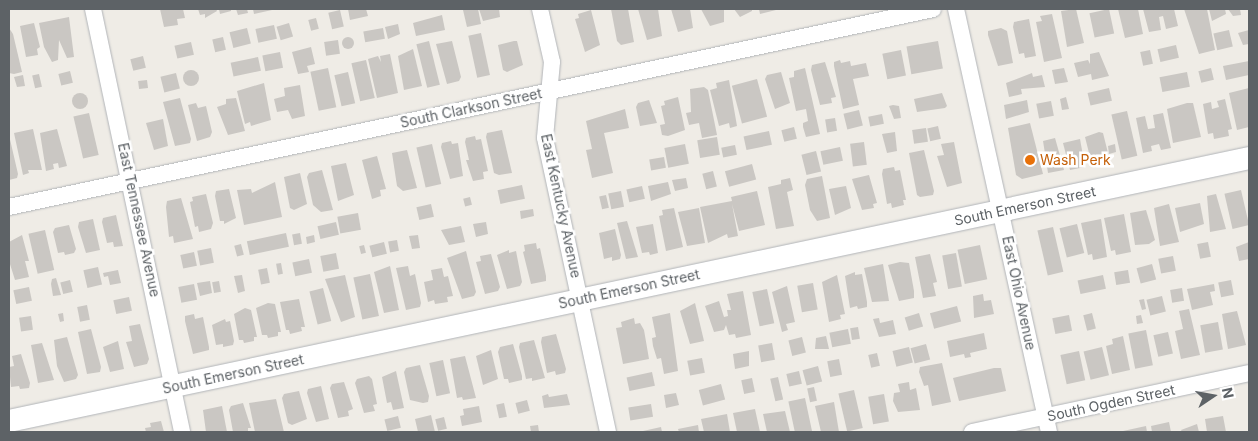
<!DOCTYPE html>
<style>
body{margin:0}
#map{position:relative;width:1258px;height:441px;overflow:hidden;background:#efece6;font-family:Inter,sans-serif}
div>[style]{position:absolute}
.building>*{inset:0;background:#cac7c3;transform-origin:0 0}
.round{border-radius:50%}
.roads{filter:drop-shadow(0 0 1px #b1b4b8) drop-shadow(0 0 1px #b1b4b8)}
.street>*{height:16px;margin:-8px;padding:0 8px;transform-origin:8px;border-radius:8px;background:#fff}
.secondary>*{height:22px;margin:-11px;padding:0 11px;transform-origin:11px;border-radius:11px;background:#fff}
.dots>*{width:14px;height:14px;translate:-50% -50%;box-sizing:border-box;border:2px solid #fff;border-radius:50%}
span{translate:-50% -50%;white-space:nowrap;text-align:center;line-height:1.15;-webkit-text-stroke:5px #fff;paint-order:stroke}
.street-label{font-size:14px;color:#5d6266}
.food-label{font-size:14px;color:#c56008}
.left{translate:0 -50%;text-align:left}
.frame{position:absolute;inset:0;border:10px solid #5d6266;pointer-events:none}
.north{position:absolute;left:1188px;top:371px;width:50px;height:50px;-webkit-text-stroke:4px #fff;paint-order:stroke;rotate:78deg;font-size:14px;font-weight:700;line-height:20px;text-align:center;color:#5d6266}
.north::after{content:'';display:block;margin:auto;width:18px;height:22px;background:#5d6266;clip-path:polygon(50% 0,100% 100%,50% 72%,0 100%)}
</style>
<div id="map">
<div class="building">
<div style="clip-path:polygon(160px 9px,183px 9px,185px 18px,177px 19px,178px 25px,164px 27px)"></div>
<div style="clip-path:polygon(198px 9px,216px 9px,217px 11px,205px 18px,205px 14px,200px 15px)"></div>
<div style="clip-path:polygon(219px 9px,231px 9px,231px 11px,220px 14px)"></div>
<div style="clip-path:polygon(236px 9px,247px 9px,248px 13px,238px 15px)"></div>
<div style="clip-path:polygon(253px 9px,272px 9px,272px 10px,254px 14px)"></div>
<div style="clip-path:polygon(348px 9px,366px 9px,368px 16px,350px 20px)"></div>
<div style="clip-path:polygon(469px 9px,478px 9px,481px 24px,467px 27px,463px 10px)"></div>
<div style="clip-path:polygon(479px 9px,499px 9px,500px 17px,483px 21px)"></div>
<div style="clip-path:polygon(611px 9px,628px 9px,634px 42px,621px 45px,617px 41px)"></div>
<div style="clip-path:polygon(638px 9px,658px 9px,662px 36px,647px 40px)"></div>
<div style="clip-path:polygon(671px 9px,690px 9px,693px 28px,678px 32px)"></div>
<div style="clip-path:polygon(701px 9px,724px 9px,724px 22px,710px 26px)"></div>
<div style="clip-path:polygon(734px 9px,752px 9px,752px 11px,740px 17px)"></div>
<div style="clip-path:polygon(759px 9px,776px 9px,776px 10px,760px 14px)"></div>
<div style="clip-path:polygon(1076px 9px,1084px 43px,1067px 47px,1061px 11px)"></div>
<div style="left:1109px;top:9px;width:25px;height:20px;rotate:78deg"></div>
<div style="clip-path:polygon(1118px 9px,1138px 9px,1143px 34px,1125px 38px)"></div>
<div style="clip-path:polygon(1143px 9px,1174px 9px,1178px 26px,1166px 29px,1163px 16px,1159px 17px,1161px 30px,1149px 32px)"></div>
<div style="clip-path:polygon(1184px 9px,1207px 9px,1215px 50px,1199px 54px)"></div>
<div style="clip-path:polygon(1209px 9px,1225px 9px,1226px 14px,1212px 21px)"></div>
<div style="clip-path:polygon(1228px 9px,1240px 9px,1241px 15px,1233px 16px)"></div>
<div style="left:340px;top:10px;width:17px;height:12px;rotate:77deg"></div>
<div style="clip-path:polygon(591px 10px,600px 45px,585px 52px,575px 19px,579px 18px,578px 14px)"></div>
<div style="clip-path:polygon(1052px 14px,1062px 58px,1044px 62px,1036px 22px,1042px 21px,1040px 16px)"></div>
<div style="clip-path:polygon(442px 15px,445px 30px,416px 36px,413px 23px)"></div>
<div style="clip-path:polygon(69px 17px,74px 57px,67px 58px,59px 40px,58px 60px,52px 62px,44px 47px,39px 23px)"></div>
<div style="left:316px;top:18px;width:11px;height:8px;rotate:75deg"></div>
<div style="clip-path:polygon(1029px 19px,1036px 56px,1025px 58px,1024px 53px,1019px 54px,1013px 27px,1014px 22px)"></div>
<div style="clip-path:polygon(34px 23px,40px 47px,37px 49px,38px 55px,26px 57px,20px 26px)"></div>
<div style="left:289px;top:23px;width:14px;height:13px;rotate:73deg"></div>
<div style="clip-path:polygon(398px 24px,400px 34px,388px 39px,385px 27px)"></div>
<div style="left:274px;top:25px;width:14px;height:19px;rotate:78deg"></div>
<div style="clip-path:polygon(9px 28px,13px 34px,22px 72px,14px 74px,9px 73px)"></div>
<div style="left:247px;top:28px;width:16px;height:18px;rotate:76deg"></div>
<div style="left:383px;top:28px;width:11px;height:20px;rotate:80deg"></div>
<div style="clip-path:polygon(1001px 28px,1007px 31px,1013px 63px,998px 66px,988px 35px,988px 31px)"></div>
<div style="left:1229px;top:30px;width:17px;height:16px;rotate:77deg"></div>
<div style="clip-path:polygon(1249px 30px,1249px 44px,1243px 45px,1238px 33px)"></div>
<div style="left:481px;top:33px;width:43px;height:13px;rotate:78deg"></div>
<div class="round" style="left:342px;top:37px;width:12px;height:12px"></div>
<div style="left:223px;top:37px;width:13px;height:11px;rotate:77deg"></div>
<div style="left:338px;top:40px;width:14px;height:14px;rotate:82deg"></div>
<div style="left:429px;top:41px;width:45px;height:13px;rotate:76deg"></div>
<div style="clip-path:polygon(452px 41px,461px 77px,459px 81px,447px 84px,436px 44px)"></div>
<div style="clip-path:polygon(514px 41px,517px 41px,523px 65px,507px 72px,503px 70px,498px 45px)"></div>
<div style="left:938px;top:41px;width:28px;height:32px;rotate:80deg"></div>
<div style="left:191px;top:42px;width:13px;height:17px;rotate:77deg"></div>
<div style="left:1176px;top:45px;width:13px;height:19px;rotate:77deg"></div>
<div style="clip-path:polygon(311px 47px,315px 64px,307px 66px,309px 72px,298px 74px,292px 52px)"></div>
<div style="clip-path:polygon(413px 49px,422px 86px,404px 90px,398px 56px)"></div>
<div style="left:901px;top:50px;width:26px;height:19px;rotate:79deg"></div>
<div style="left:1150px;top:50px;width:14px;height:10px;rotate:78deg"></div>
<div style="left:280px;top:52px;width:16px;height:18px;rotate:79deg"></div>
<div style="clip-path:polygon(1099px 52px,1109px 76px,1092px 80px,1091px 74px,1078px 77px,1074px 63px,1088px 60px,1090px 64px,1090px 54px)"></div>
<div style="clip-path:polygon(390px 54px,398px 93px,377px 98px,368px 59px,378px 56px,381px 62px,380px 56px)"></div>
<div style="left:143px;top:56px;width:12px;height:13px;rotate:76deg"></div>
<div style="left:258px;top:57px;width:14px;height:28px;rotate:78deg"></div>
<div style="left:366px;top:60px;width:39px;height:15px;rotate:77deg"></div>
<div style="clip-path:polygon(840px 60px,841px 63px,850px 61px,851px 66px,866px 63px,869px 76px,853px 79px,859px 105px,843px 109px,834px 66px,834px 62px)"></div>
<div style="clip-path:polygon(1249px 61px,1249px 75px,1226px 80px,1223px 66px)"></div>
<div style="clip-path:polygon(825px 62px,836px 97px,831px 98px,832px 103px,820px 105px,811px 70px,812px 65px)"></div>
<div style="left:328px;top:68px;width:40px;height:18px;rotate:78deg"></div>
<div style="clip-path:polygon(805px 68px,820px 134px,806px 137px,803px 127px,803px 123px,808px 121px,806px 109px,796px 111px,789px 78px,794px 77px,794px 71px)"></div>
<div style="clip-path:polygon(1064px 68px,1068px 82px,1055px 84px,1052px 70px)"></div>
<div style="left:1211px;top:68px;width:12px;height:13px;rotate:76deg"></div>
<div class="round" style="left:183px;top:70px;width:16px;height:16px"></div>
<div style="left:70px;top:71px;width:12px;height:12px;rotate:76deg"></div>
<div style="left:348px;top:72px;width:32px;height:14px;rotate:77deg"></div>
<div style="clip-path:polygon(781px 72px,790px 103px,775px 109px,765px 79px,767px 75px)"></div>
<div style="left:1187px;top:72px;width:15px;height:28px;rotate:79deg"></div>
<div style="left:176px;top:73px;width:16px;height:16px;rotate:76deg"></div>
<div style="clip-path:polygon(1032px 73px,1033px 77px,1042px 75px,1045px 87px,1021px 89px,1022px 94px,1009px 97px,1006px 83px)"></div>
<div style="left:39px;top:74px;width:13px;height:7px;rotate:77deg"></div>
<div style="clip-path:polygon(23px 75px,25px 86px,17px 87px,14px 77px)"></div>
<div style="left:757px;top:79px;width:39px;height:26px;rotate:75deg"></div>
<div style="left:147px;top:80px;width:8px;height:9px;rotate:83deg"></div>
<div style="clip-path:polygon(729px 80px,737px 126px,730px 128px,729px 123px,719px 126px,710px 90px,717px 88px,716px 83px)"></div>
<div style="clip-path:polygon(264px 83px,271px 120px,251px 126px,250px 122px,245px 124px,237px 91px)"></div>
<div style="clip-path:polygon(300px 85px,305px 116px,292px 119px,288px 110px,277px 112px,274px 99px,285px 96px,284px 88px)"></div>
<div style="clip-path:polygon(704px 87px,708px 90px,717px 135px,702px 138px,699px 123px,689px 125px,686px 113px,691px 112px,690px 89px)"></div>
<div style="left:1109px;top:88px;width:13px;height:22px;rotate:77deg"></div>
<div style="clip-path:polygon(1249px 88px,1249px 127px,1237px 130px,1229px 93px)"></div>
<div style="clip-path:polygon(942px 93px,947px 106px,945px 108px,917px 112px,914px 99px)"></div>
<div class="round" style="left:72px;top:93px;width:16px;height:16px"></div>
<div style="clip-path:polygon(678px 97px,685px 130px,668px 136px,662px 135px,660px 125px,665px 124px,661px 106px,665px 105px,664px 101px)"></div>
<div style="clip-path:polygon(1066px 97px,1069px 109px,1062px 110px,1060px 99px)"></div>
<div style="clip-path:polygon(180px 98px,191px 139px,190px 143px,175px 146px,163px 102px)"></div>
<div style="clip-path:polygon(236px 98px,245px 131px,228px 135px,217px 107px,226px 104px,226px 99px)"></div>
<div style="clip-path:polygon(1225px 99px,1232px 129px,1228px 130px,1229px 136px,1214px 139px,1213px 133px,1208px 134px,1203px 104px,1211px 102px,1212px 109px,1219px 107px,1217px 101px)"></div>
<div style="clip-path:polygon(649px 100px,657px 123px,640px 126px,636px 107px,638px 103px)"></div>
<div style="clip-path:polygon(1027px 100px,1029px 112px,1006px 119px,1004px 105px)"></div>
<div style="left:1051px;top:101px;width:15px;height:15px;rotate:79deg"></div>
<div style="clip-path:polygon(196px 103px,198px 108px,206px 106px,212px 132px,210px 137px,197px 141px,188px 105px)"></div>
<div style="clip-path:polygon(1187px 103px,1193px 103px,1201px 137px,1173px 143px,1167px 109px)"></div>
<div style="clip-path:polygon(893px 105px,899px 106px,901px 118px,894px 119px,889px 106px)"></div>
<div style="clip-path:polygon(625px 109px,629px 128px,604px 133px,613px 173px,592px 178px,586px 150px,592px 149px,586px 121px)"></div>
<div style="left:859px;top:110px;width:16px;height:16px;rotate:76deg"></div>
<div style="left:1127px;top:111px;width:46px;height:16px;rotate:77deg"></div>
<div style="left:89px;top:113px;width:43px;height:16px;rotate:77deg"></div>
<div style="clip-path:polygon(1163px 113px,1171px 148px,1161px 150px,1159px 144px,1151px 146px,1152px 151px,1143px 153px,1136px 118px,1145px 116px,1148px 129px,1155px 128px,1153px 115px)"></div>
<div style="left:882px;top:114px;width:10px;height:14px;rotate:79deg"></div>
<div style="left:835px;top:118px;width:13px;height:10px;rotate:81deg"></div>
<div style="clip-path:polygon(163px 119px,168px 146px,154px 150px,146px 123px)"></div>
<div style="clip-path:polygon(1030px 123px,1043px 174px,1022px 179px,1016px 175px,1008px 128px)"></div>
<div style="left:938px;top:126px;width:13px;height:11px;rotate:77deg"></div>
<div style="left:794px;top:127px;width:12px;height:13px;rotate:76deg"></div>
<div style="left:926px;top:128px;width:14px;height:14px;rotate:82deg"></div>
<div style="clip-path:polygon(33px 129px,42px 170px,28px 170px,29px 173px,23px 175px,14px 133px)"></div>
<div style="clip-path:polygon(57px 129px,67px 166px,59px 168px,58px 163px,53px 164px,54px 169px,46px 171px,40px 133px)"></div>
<div style="clip-path:polygon(502px 130px,512px 173px,499px 175px,494px 173px,486px 137px,487px 133px)"></div>
<div style="left:769px;top:131px;width:14px;height:26px;rotate:78deg"></div>
<div style="clip-path:polygon(895px 132px,897px 151px,887px 153px,882px 134px)"></div>
<div style="clip-path:polygon(1099px 132px,1103px 133px,1109px 157px,1106px 161px,1095px 164px,1094px 160px,1091px 161px,1085px 137px)"></div>
<div style="clip-path:polygon(9px 135px,18px 174px,17px 178px,9px 180px)"></div>
<div style="clip-path:polygon(475px 136px,476px 140px,481px 139px,488px 171px,483px 172px,484px 179px,473px 181px,466px 160px,469px 160px,465px 142px,466px 138px)"></div>
<div style="left:717px;top:137px;width:18px;height:20px;rotate:81deg"></div>
<div style="clip-path:polygon(1055px 138px,1064px 170px,1048px 173px,1043px 141px)"></div>
<div style="clip-path:polygon(1080px 139px,1085px 167px,1070px 170px,1063px 143px)"></div>
<div style="clip-path:polygon(451px 141px,452px 144px,458px 143px,463px 176px,450px 179px,441px 147px,442px 143px)"></div>
<div style="left:864px;top:142px;width:23px;height:14px;rotate:83deg"></div>
<div style="clip-path:polygon(954px 142px,962px 183px,947px 187px,937px 156px,944px 155px,941px 144px)"></div>
<div style="left:432px;top:144px;width:41px;height:16px;rotate:77deg"></div>
<div style="left:685px;top:144px;width:20px;height:21px;rotate:79deg"></div>
<div style="clip-path:polygon(1115px 144px,1116px 152px,1109px 154px,1108px 146px)"></div>
<div style="left:735px;top:145px;width:10px;height:14px;rotate:79deg"></div>
<div style="left:840px;top:147px;width:14px;height:20px;rotate:78deg"></div>
<div style="clip-path:polygon(407px 150px,417px 188px,403px 191px,397px 186px,392px 153px)"></div>
<div style="clip-path:polygon(924px 150px,934px 191px,933px 195px,920px 197px,917px 195px,909px 153px)"></div>
<div style="left:816px;top:151px;width:21px;height:15px;rotate:76deg"></div>
<div style="clip-path:polygon(377px 156px,386px 189px,380px 190px,381px 196px,372px 199px,362px 160px)"></div>
<div style="left:664px;top:157px;width:11px;height:15px;rotate:80deg"></div>
<div style="clip-path:polygon(346px 163px,354px 195px,338px 201px,331px 166px)"></div>
<div style="left:752px;top:164px;width:16px;height:28px;rotate:75deg"></div>
<div style="clip-path:polygon(894px 167px,895px 171px,900px 170px,906px 200px,903px 200px,904px 205px,892px 208px,891px 203px,887px 204px,882px 174px,883px 169px)"></div>
<div style="clip-path:polygon(322px 170px,333px 210px,321px 212px,313px 205px,307px 177px,309px 173px)"></div>
<div style="left:713px;top:171px;width:16px;height:11px;rotate:76deg"></div>
<div style="clip-path:polygon(300px 173px,307px 204px,294px 210px,290px 208px,284px 177px)"></div>
<div style="clip-path:polygon(869px 175px,877px 203px,873px 204px,874px 208px,862px 210px,852px 179px)"></div>
<div style="clip-path:polygon(822px 176px,830px 218px,817px 221px,810px 210px,805px 185px,807px 179px)"></div>
<div style="clip-path:polygon(686px 178px,688px 188px,675px 191px,672px 180px)"></div>
<div style="clip-path:polygon(790px 178px,793px 190px,787px 192px,794px 226px,776px 229px,768px 187px,781px 184px,781px 180px)"></div>
<div style="clip-path:polygon(275px 182px,282px 217px,244px 225px,237px 190px,251px 189px,252px 193px)"></div>
<div style="clip-path:polygon(668px 182px,671px 194px,651px 201px,648px 186px)"></div>
<div style="left:522px;top:185px;width:14px;height:25px;rotate:78deg"></div>
<div style="left:642px;top:186px;width:13px;height:16px;rotate:77deg"></div>
<div style="clip-path:polygon(846px 186px,851px 208px,835px 215px,829px 189px)"></div>
<div style="clip-path:polygon(229px 189px,236px 218px,224px 224px,224px 221px,220px 221px,215px 196px,216px 191px)"></div>
<div style="left:1241px;top:190px;width:36px;height:17px;rotate:77deg"></div>
<div style="left:621px;top:191px;width:16px;height:13px;rotate:79deg"></div>
<div style="clip-path:polygon(757px 191px,765px 225px,739px 231px,732px 204px,738px 236px,728px 238px,727px 234px,708px 243px,700px 207px,732px 201px,731px 197px)"></div>
<div style="clip-path:polygon(206px 194px,213px 223px,211px 229px,199px 232px,198px 226px,195px 227px,190px 202px,193px 201px,192px 197px)"></div>
<div style="clip-path:polygon(1216px 194px,1226px 229px,1210px 232px,1207px 196px)"></div>
<div style="left:606px;top:195px;width:13px;height:7px;rotate:77deg"></div>
<div style="left:470px;top:197px;width:8px;height:7px;rotate:76deg"></div>
<div style="clip-path:polygon(181px 198px,193px 239px,174px 243px,173px 236px,169px 237px,166px 207px,167px 201px)"></div>
<div style="clip-path:polygon(1200px 203px,1204px 224px,1180px 232px,1175px 208px)"></div>
<div style="left:431px;top:204px;width:13px;height:15px;rotate:77deg"></div>
<div style="clip-path:polygon(1169px 204px,1179px 242px,1160px 246px,1154px 208px)"></div>
<div style="clip-path:polygon(674px 208px,683px 247px,666px 251px,659px 216px,663px 215px,662px 210px)"></div>
<div style="clip-path:polygon(699px 208px,705px 243px,687px 246px,678px 212px)"></div>
<div style="clip-path:polygon(533px 209px,534px 216px,521px 219px,520px 211px)"></div>
<div style="clip-path:polygon(1146px 210px,1155px 240px,1149px 244px,1135px 245px,1130px 213px)"></div>
<div style="left:358px;top:213px;width:17px;height:21px;rotate:80deg"></div>
<div style="clip-path:polygon(1124px 214px,1131px 252px,1116px 255px,1115px 250px,1111px 251px,1104px 218px)"></div>
<div style="clip-path:polygon(116px 215px,123px 246px,114px 247px,113px 242px,107px 243px,102px 222px,103px 218px)"></div>
<div style="clip-path:polygon(93px 219px,100px 250px,86px 253px,78px 227px,79px 222px)"></div>
<div style="clip-path:polygon(1101px 219px,1107px 257px,1093px 260px,1092px 254px,1088px 255px,1081px 223px)"></div>
<div style="clip-path:polygon(627px 221px,638px 257px,626px 259px,617px 223px)"></div>
<div style="left:336px;top:222px;width:13px;height:19px;rotate:77deg"></div>
<div style="clip-path:polygon(486px 222px,488px 234px,476px 237px,473px 224px)"></div>
<div style="clip-path:polygon(653px 224px,658px 253px,650px 255px,649px 252px,642px 253px,636px 227px)"></div>
<div style="left:1077px;top:224px;width:30px;height:18px;rotate:76deg"></div>
<div style="clip-path:polygon(69px 225px,76px 249px,74px 253px,65px 255px,64px 252px,58px 253px,53px 232px,55px 228px)"></div>
<div style="clip-path:polygon(461px 226px,465px 242px,449px 245px,441px 230px)"></div>
<div style="left:1053px;top:227px;width:46px;height:16px;rotate:77deg"></div>
<div style="clip-path:polygon(615px 229px,621px 255px,620px 259px,612px 261px,612px 257px,604px 259px,599px 233px)"></div>
<div style="left:45px;top:230px;width:41px;height:17px;rotate:77deg"></div>
<div style="left:286px;top:233px;width:14px;height:40px;rotate:78deg"></div>
<div style="left:300px;top:233px;width:11px;height:8px;rotate:80deg"></div>
<div style="clip-path:polygon(22px 235px,29px 261px,25px 261px,29px 277px,15px 280px,9px 261px,9px 242px)"></div>
<div style="clip-path:polygon(314px 235px,315px 242px,307px 244px,306px 237px)"></div>
<div style="clip-path:polygon(418px 235px,420px 248px,412px 249px,409px 236px)"></div>
<div style="left:397px;top:240px;width:11px;height:9px;rotate:80deg"></div>
<div style="left:384px;top:242px;width:12px;height:15px;rotate:76deg"></div>
<div style="left:1208px;top:242px;width:15px;height:11px;rotate:79deg"></div>
<div style="clip-path:polygon(1249px 242px,1249px 259px,1239px 261px,1236px 247px)"></div>
<div style="clip-path:polygon(536px 243px,537px 249px,540px 248px,546px 276px,546px 281px,531px 284px,523px 252px,525px 251px,524px 245px)"></div>
<div style="left:241px;top:244px;width:11px;height:7px;rotate:75deg"></div>
<div style="left:364px;top:245px;width:8px;height:5px;rotate:76deg"></div>
<div style="left:980px;top:245px;width:35px;height:23px;rotate:78deg"></div>
<div style="left:211px;top:248px;width:15px;height:14px;rotate:79deg"></div>
<div style="clip-path:polygon(509px 250px,509px 253px,516px 251px,522px 282px,520px 286px,507px 289px,497px 255px)"></div>
<div style="clip-path:polygon(466px 251px,476px 292px,474px 296px,462px 299px,447px 258px)"></div>
<div style="left:194px;top:252px;width:14px;height:14px;rotate:78deg"></div>
<div style="left:336px;top:253px;width:16px;height:16px;rotate:79deg"></div>
<div style="left:956px;top:253px;width:34px;height:14px;rotate:80deg"></div>
<div style="clip-path:polygon(491px 254px,500px 287px,498px 291px,485px 294px,476px 262px,481px 261px,480px 256px)"></div>
<div style="clip-path:polygon(930px 254px,937px 282px,933px 283px,936px 296px,923px 298px,915px 257px)"></div>
<div style="left:1173px;top:256px;width:15px;height:15px;rotate:79deg"></div>
<div style="left:309px;top:259px;width:14px;height:17px;rotate:78deg"></div>
<div style="clip-path:polygon(900px 262px,909px 263px,914px 291px,914px 298px,899px 301px,888px 265px)"></div>
<div style="left:281px;top:263px;width:11px;height:5px;rotate:80deg"></div>
<div style="clip-path:polygon(883px 264px,889px 301px,872px 302px,864px 268px)"></div>
<div style="left:1152px;top:264px;width:16px;height:16px;rotate:75deg"></div>
<div style="clip-path:polygon(390px 266px,399px 310px,384px 313px,374px 272px)"></div>
<div style="clip-path:polygon(408px 266px,410px 276px,415px 274px,421px 303px,420px 307px,406px 310px,396px 268px)"></div>
<div style="left:98px;top:267px;width:18px;height:15px;rotate:77deg"></div>
<div style="left:267px;top:268px;width:15px;height:9px;rotate:79deg"></div>
<div style="clip-path:polygon(442px 268px,444px 277px,448px 276px,453px 296px,447px 297px,448px 302px,435px 304px,434px 300px,428px 302px,424px 282px,433px 280px,431px 270px)"></div>
<div style="clip-path:polygon(118px 270px,121px 283px,110px 285px,108px 276px,104px 277px,103px 273px)"></div>
<div style="left:1128px;top:270px;width:13px;height:14px;rotate:81deg"></div>
<div style="clip-path:polygon(855px 272px,855px 275px,862px 274px,867px 302px,867px 307px,858px 309px,857px 306px,850px 308px,845px 276px)"></div>
<div style="left:370px;top:274px;width:43px;height:17px;rotate:78deg"></div>
<div style="clip-path:polygon(242px 275px,245px 291px,238px 293px,234px 276px)"></div>
<div style="clip-path:polygon(345px 275px,355px 317px,341px 322px,325px 279px)"></div>
<div style="clip-path:polygon(837px 275px,845px 314px,840px 315px,841px 319px,829px 322px,822px 282px)"></div>
<div style="left:1103px;top:275px;width:14px;height:26px;rotate:78deg"></div>
<div style="clip-path:polygon(56px 278px,61px 295px,53px 296px,51px 284px,52px 279px)"></div>
<div style="left:70px;top:280px;width:12px;height:10px;rotate:76deg"></div>
<div style="left:1231px;top:280px;width:15px;height:13px;rotate:79deg"></div>
<div style="clip-path:polygon(210px 281px,212px 293px,200px 296px,197px 283px)"></div>
<div style="left:219px;top:281px;width:11px;height:7px;rotate:80deg"></div>
<div style="left:813px;top:283px;width:27px;height:16px;rotate:80deg"></div>
<div style="left:194px;top:284px;width:16px;height:16px;rotate:79deg"></div>
<div style="clip-path:polygon(1214px 284px,1215px 291px,1210px 292px,1213px 305px,1192px 310px,1187px 289px)"></div>
<div style="clip-path:polygon(787px 286px,795px 322px,786px 324px,788px 330px,782px 332px,772px 292px)"></div>
<div style="left:29px;top:287px;width:14px;height:16px;rotate:78deg"></div>
<div style="left:323px;top:288px;width:34px;height:14px;rotate:76deg"></div>
<div style="left:1182px;top:288px;width:13px;height:12px;rotate:81deg"></div>
<div style="left:767px;top:289px;width:35px;height:15px;rotate:78deg"></div>
<div style="clip-path:polygon(743px 291px,751px 335px,736px 338px,735px 334px,729px 335px,726px 325px,724px 330px,714px 332px,705px 306px,719px 301px,724px 317px,728px 316px,727px 310px,731px 310px,727px 294px)"></div>
<div style="clip-path:polygon(983px 294px,984px 301px,991px 300px,994px 314px,974px 318px,973px 296px)"></div>
<div style="left:1162px;top:296px;width:16px;height:16px;rotate:76deg"></div>
<div style="left:129px;top:297px;width:14px;height:16px;rotate:78deg"></div>
<div style="clip-path:polygon(299px 299px,305px 327px,301px 327px,302px 331px,290px 334px,289px 330px,286px 330px,280px 302px)"></div>
<div style="clip-path:polygon(1144px 299px,1146px 309px,1142px 310px,1139px 300px)"></div>
<div style="clip-path:polygon(268px 303px,275px 304px,281px 332px,278px 332px,278px 336px,268px 338px,267px 335px,262px 335px,256px 308px)"></div>
<div style="clip-path:polygon(695px 303px,704px 341px,690px 344px,680px 311px)"></div>
<div style="left:87px;top:305px;width:15px;height:10px;rotate:79deg"></div>
<div style="left:957px;top:306px;width:16px;height:28px;rotate:75deg"></div>
<div style="clip-path:polygon(245px 308px,251px 310px,257px 337px,254px 337px,254px 341px,244px 343px,243px 340px,239px 340px,234px 314px)"></div>
<div style="clip-path:polygon(1189px 309px,1200px 355px,1181px 359px,1175px 331px,1183px 329px,1179px 311px)"></div>
<div style="clip-path:polygon(1237px 311px,1246px 345px,1228px 349px,1222px 314px)"></div>
<div style="clip-path:polygon(63px 313px,64px 321px,60px 322px,58px 314px)"></div>
<div style="clip-path:polygon(670px 313px,678px 371px,664px 374px,661px 358px,657px 359px,653px 346px,652px 338px,656px 337px,652px 317px)"></div>
<div style="left:919px;top:313px;width:14px;height:15px;rotate:73deg"></div>
<div style="left:1092px;top:313px;width:16px;height:9px;rotate:76deg"></div>
<div style="clip-path:polygon(194px 314px,195px 319px,203px 317px,209px 347px,209px 350px,193px 354px,185px 321px,185px 316px)"></div>
<div style="left:1069px;top:315px;width:16px;height:17px;rotate:79deg"></div>
<div style="clip-path:polygon(1141px 315px,1143px 323px,1137px 324px,1136px 316px)"></div>
<div style="left:31px;top:316px;width:14px;height:12px;rotate:82deg"></div>
<div style="clip-path:polygon(634px 318px,635px 324px,640px 323px,644px 330px,649px 359px,623px 364px,616px 328px,622px 327px,621px 322px)"></div>
<div style="clip-path:polygon(879px 318px,880px 323px,893px 320px,896px 334px,879px 337px,873px 319px)"></div>
<div style="clip-path:polygon(225px 319px,226px 322px,230px 321px,234px 341px,233px 345px,223px 347px,223px 344px,216px 345px,212px 325px)"></div>
<div style="left:1218px;top:322px;width:28px;height:18px;rotate:80deg"></div>
<div style="clip-path:polygon(140px 324px,149px 359px,147px 364px,134px 367px,126px 342px,132px 341px,129px 326px)"></div>
<div style="left:858px;top:327px;width:12px;height:8px;rotate:81deg"></div>
<div style="clip-path:polygon(91px 329px,101px 367px,100px 372px,87px 374px,78px 332px)"></div>
<div style="left:848px;top:329px;width:15px;height:19px;rotate:79deg"></div>
<div style="left:1146px;top:330px;width:36px;height:18px;rotate:79deg"></div>
<div style="left:1168px;top:332px;width:22px;height:15px;rotate:77deg"></div>
<div style="clip-path:polygon(984px 333px,987px 349px,970px 353px,971px 357px,965px 358px,964px 354px,950px 357px,947px 341px)"></div>
<div style="clip-path:polygon(556px 334px,566px 369px,565px 373px,556px 375px,555px 371px,547px 373px,541px 342px,542px 337px)"></div>
<div style="clip-path:polygon(826px 336px,829px 349px,815px 349px,816px 338px)"></div>
<div style="clip-path:polygon(1123px 336px,1130px 370px,1112px 374px,1106px 346px,1113px 344px,1112px 339px)"></div>
<div style="clip-path:polygon(67px 337px,78px 375px,76px 379px,64px 382px,57px 366px,54px 340px)"></div>
<div style="left:802px;top:337px;width:16px;height:14px;rotate:76deg"></div>
<div style="clip-path:polygon(534px 340px,545px 378px,532px 381px,532px 378px,526px 379px,519px 347px,520px 343px)"></div>
<div style="clip-path:polygon(118px 341px,124px 369px,110px 372px,103px 347px)"></div>
<div style="clip-path:polygon(42px 343px,54px 380px,38px 383px,31px 345px)"></div>
<div style="left:772px;top:343px;width:17px;height:14px;rotate:80deg"></div>
<div style="clip-path:polygon(513px 344px,522px 376px,522px 380px,509px 383px,508px 379px,504px 379px,498px 352px,500px 347px)"></div>
<div style="left:926px;top:344px;width:16px;height:16px;rotate:75deg"></div>
<div style="left:909px;top:347px;width:16px;height:17px;rotate:76deg"></div>
<div style="left:1102px;top:347px;width:29px;height:19px;rotate:76deg"></div>
<div style="clip-path:polygon(491px 350px,498px 379px,483px 385px,476px 356px)"></div>
<div style="clip-path:polygon(749px 351px,749px 366px,735px 369px,733px 354px)"></div>
<div style="left:1079px;top:351px;width:30px;height:19px;rotate:78deg"></div>
<div style="left:877px;top:353px;width:13px;height:9px;rotate:77deg"></div>
<div style="clip-path:polygon(21px 354px,30px 383px,29px 388px,20px 389px,19px 386px,11px 387px,9px 367px,14px 366px,12px 356px)"></div>
<div style="clip-path:polygon(465px 356px,476px 398px,463px 400px,462px 397px,457px 398px,450px 359px)"></div>
<div style="left:702px;top:358px;width:15px;height:15px;rotate:79deg"></div>
<div style="left:839px;top:359px;width:16px;height:12px;rotate:79deg"></div>
<div style="left:443px;top:360px;width:34px;height:14px;rotate:78deg"></div>
<div style="clip-path:polygon(942px 363px,951px 402px,932px 406px,928px 385px,924px 386px,919px 372px,920px 367px)"></div>
<div style="clip-path:polygon(420px 365px,429px 396px,428px 402px,423px 403px,410px 400px,404px 372px,406px 368px)"></div>
<div style="left:818px;top:366px;width:16px;height:16px;rotate:75deg"></div>
<div style="clip-path:polygon(994px 368px,1001px 368px,1006px 391px,959px 401px,953px 378px)"></div>
<div style="clip-path:polygon(396px 371px,404px 408px,393px 410px,391px 402px,387px 403px,382px 377px)"></div>
<div style="left:799px;top:371px;width:13px;height:13px;rotate:77deg"></div>
<div style="left:652px;top:372px;width:14px;height:26px;rotate:78deg"></div>
<div style="clip-path:polygon(369px 376px,372px 379px,377px 404px,373px 405px,375px 411px,364px 413px,355px 383px,357px 379px)"></div>
<div style="left:778px;top:377px;width:23px;height:8px;rotate:77deg"></div>
<div style="left:752px;top:378px;width:14px;height:11px;rotate:78deg"></div>
<div style="clip-path:polygon(344px 382px,353px 409px,348px 411px,349px 416px,338px 418px,330px 388px,332px 384px)"></div>
<div style="clip-path:polygon(909px 382px,910px 390px,916px 388px,920px 410px,898px 412px,893px 401px,894px 393px,900px 392px,898px 384px)"></div>
<div style="left:721px;top:384px;width:16px;height:23px;rotate:75deg"></div>
<div style="clip-path:polygon(321px 386px,329px 419px,316px 422px,307px 393px,308px 389px)"></div>
<div style="left:814px;top:387px;width:14px;height:7px;rotate:78deg"></div>
<div style="left:854px;top:390px;width:39px;height:16px;rotate:77deg"></div>
<div style="clip-path:polygon(299px 391px,307px 419px,292px 425px,288px 423px,282px 398px,284px 394px)"></div>
<div style="clip-path:polygon(676px 393px,679px 405px,666px 408px,664px 395px)"></div>
<div style="clip-path:polygon(548px 394px,549px 397px,567px 394px,570px 405px,544px 408px,542px 396px)"></div>
<div style="left:884px;top:394px;width:28px;height:16px;rotate:80deg"></div>
<div style="left:805px;top:398px;width:35px;height:17px;rotate:78deg"></div>
<div style="clip-path:polygon(276px 399px,284px 432px,255px 432px,249px 403px)"></div>
<div style="left:527px;top:400px;width:11px;height:12px;rotate:75deg"></div>
<div style="clip-path:polygon(834px 402px,839px 432px,821px 432px,815px 406px)"></div>
<div style="clip-path:polygon(243px 403px,251px 428px,248px 428px,248px 432px,233px 432px,229px 410px,231px 406px)"></div>
<div style="left:504px;top:403px;width:14px;height:8px;rotate:78deg"></div>
<div style="left:651px;top:404px;width:13px;height:23px;rotate:81deg"></div>
<div style="clip-path:polygon(222px 406px,227px 432px,206px 432px,203px 410px)"></div>
<div style="clip-path:polygon(479px 406px,482px 422px,462px 426px,460px 416px,464px 415px,463px 409px)"></div>
<div style="clip-path:polygon(755px 409px,760px 432px,737px 432px,733px 413px)"></div>
<div style="clip-path:polygon(785px 411px,790px 432px,767px 432px,763px 414px)"></div>
<div style="clip-path:polygon(727px 414px,730px 432px,704px 432px,701px 419px)"></div>
<div style="clip-path:polygon(431px 415px,435px 432px,418px 432px,415px 419px)"></div>
<div style="left:398px;top:416px;width:12px;height:14px;rotate:76deg"></div>
<div style="clip-path:polygon(1223px 416px,1226px 432px,1207px 432px,1205px 419px)"></div>
<div style="left:444px;top:417px;width:12px;height:9px;rotate:76deg"></div>
<div style="clip-path:polygon(161px 421px,164px 432px,146px 432px,145px 428px,151px 427px,150px 423px)"></div>
<div style="clip-path:polygon(1169px 422px,1171px 432px,1152px 432px,1151px 426px)"></div>
<div style="clip-path:polygon(1197px 424px,1199px 432px,1182px 432px,1181px 430px)"></div>
<div style="clip-path:polygon(538px 425px,539px 432px,531px 432px,530px 426px)"></div>
<div style="clip-path:polygon(698px 425px,699px 432px,679px 432px,678px 429px)"></div>
<div style="clip-path:polygon(1146px 426px,1147px 432px,1123px 432px,1123px 431px)"></div>
<div style="clip-path:polygon(661px 427px,662px 432px,643px 432px,643px 431px)"></div>
</div>
<div class="roads">
<div class="street">
<div style="left:93px;top:9px;width:432px;rotate:78.1deg"></div>
<div style="left:540px;top:9px;width:54px;rotate:77.2deg"></div>
<div style="left:552px;top:62px;width:76px;rotate:95.3deg"></div>
<div style="left:545px;top:138px;width:301px;rotate:77.9deg"></div>
<div style="left:956px;top:9px;width:433px;rotate:77.6deg"></div>
<div style="left:9px;top:207px;width:945px;rotate:-12.09deg"></div>
<div style="left:972px;top:432px;width:283px;rotate:-12deg"></div>
</div>
<div class="secondary">
<div style="left:9px;top:421px;width:1268px;rotate:-11.97deg"></div>
</div>
</div>
<div class="dots">
<div style="left:1030px;top:160px;background:#e8710a"></div>
</div>
<div class="street-label">
<span style="left:471px;top:108px;rotate:-12deg">South Clarkson Street</span>
<span style="left:561px;top:206px;rotate:78deg">East Kentucky Avenue</span>
<span style="left:1025px;top:206px;rotate:-12deg">South Emerson Street</span>
<span style="left:139px;top:220px;rotate:78deg">East Tennessee Avenue</span>
<span style="left:629px;top:289px;rotate:-12deg">South Emerson Street</span>
<span style="left:1019px;top:293px;rotate:78deg">East Ohio Avenue</span>
<span style="left:233px;top:374px;rotate:-12deg">South Emerson Street</span>
<span style="left:1111px;top:403px;rotate:-12deg">South Ogden Street</span>
</div>
<div class="food-label">
<span class="left" style="left:1040px;top:160px">Wash Perk</span>
</div>
<div class="frame"></div>
<div class="north">N</div>
</div>
